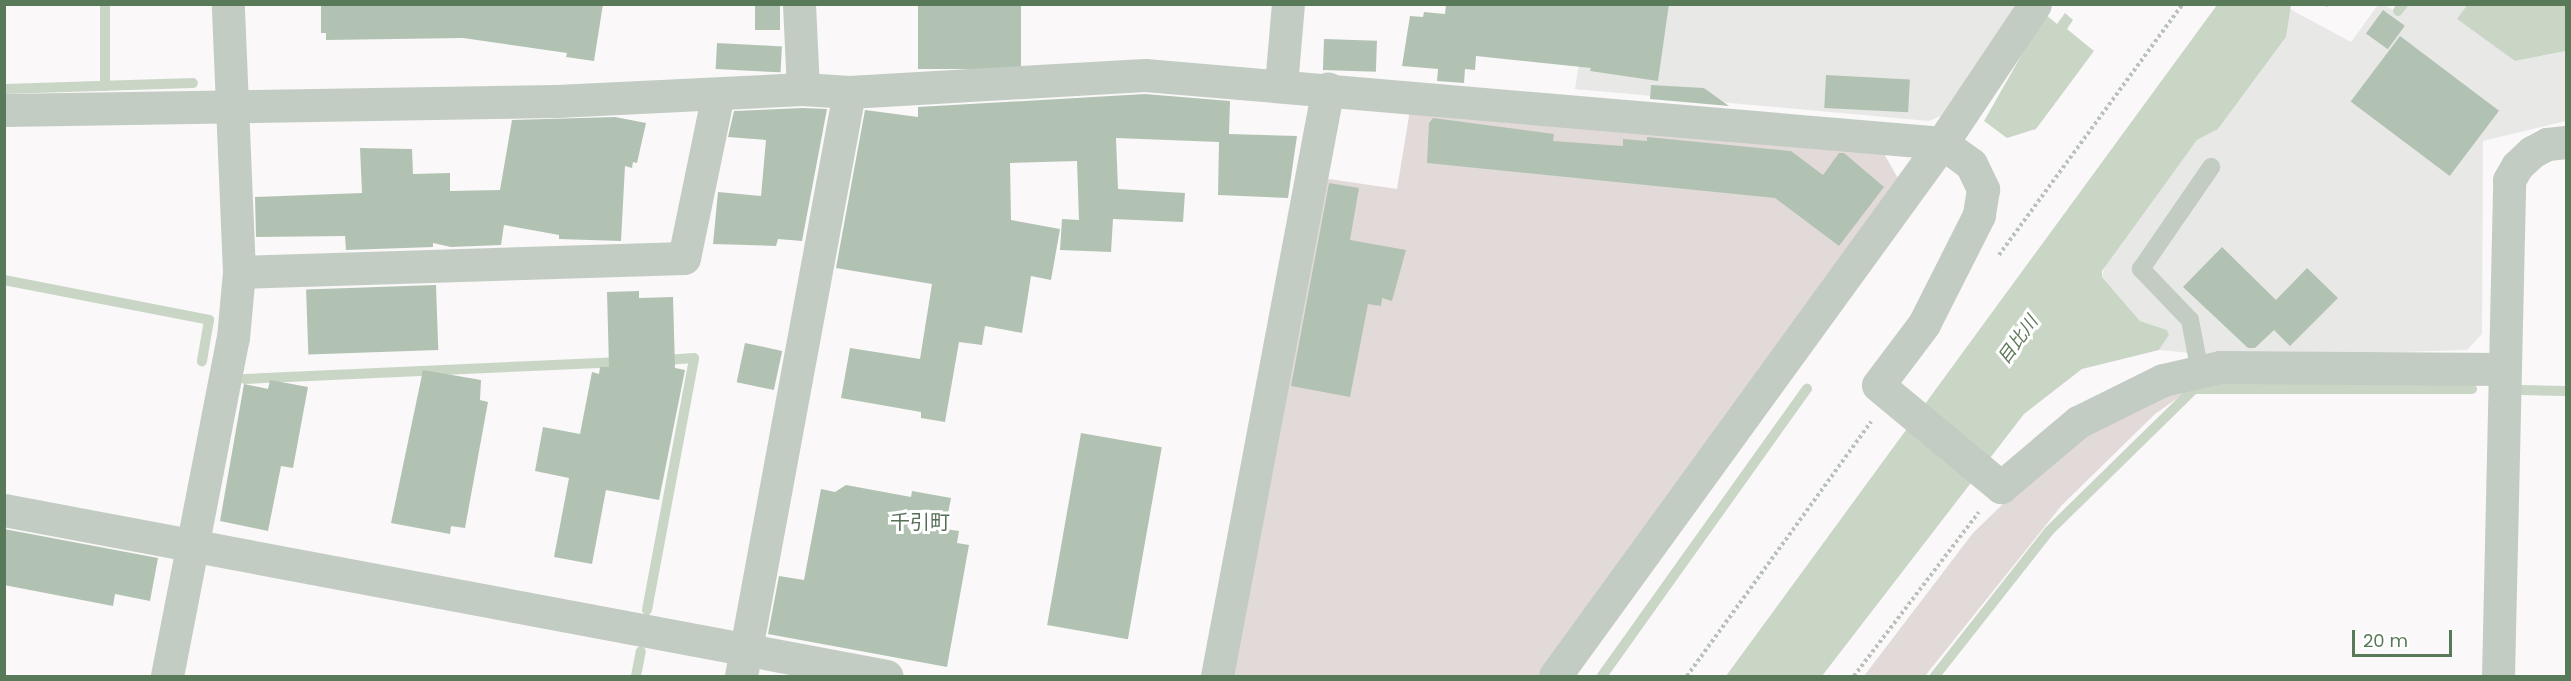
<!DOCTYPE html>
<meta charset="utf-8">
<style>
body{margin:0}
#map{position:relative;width:2571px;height:681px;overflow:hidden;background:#faf8f9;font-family:Poppins,"Noto Sans JP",sans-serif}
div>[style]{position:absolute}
.built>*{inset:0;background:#e8e9e7}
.green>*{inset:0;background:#e2dad8}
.water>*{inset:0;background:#c9d6c6}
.stream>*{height:10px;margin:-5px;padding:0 5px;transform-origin:5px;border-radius:5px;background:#c9d6c6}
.building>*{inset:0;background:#b2c2b2;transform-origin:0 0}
.path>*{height:4px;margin-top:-2px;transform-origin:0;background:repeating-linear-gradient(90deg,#b9c1b9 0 3px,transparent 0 6px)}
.service>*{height:18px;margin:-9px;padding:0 9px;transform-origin:9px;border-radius:9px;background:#c2ccc2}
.minor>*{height:33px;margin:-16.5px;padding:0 16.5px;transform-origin:16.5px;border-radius:16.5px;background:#c2ccc2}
span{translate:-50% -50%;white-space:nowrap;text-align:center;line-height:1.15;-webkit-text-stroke:6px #fff;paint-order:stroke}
.water-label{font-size:18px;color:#5d7758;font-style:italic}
.quarter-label{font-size:20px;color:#557055}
.frame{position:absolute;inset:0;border:6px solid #597a59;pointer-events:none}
.scale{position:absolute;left:2352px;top:630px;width:100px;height:27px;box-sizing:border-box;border:3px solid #597a59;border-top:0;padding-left:8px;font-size:18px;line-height:21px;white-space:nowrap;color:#597a59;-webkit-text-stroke:4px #fff;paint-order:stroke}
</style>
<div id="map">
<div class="built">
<div style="clip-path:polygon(1588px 5px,2022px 5px,1943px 115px,1929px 121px,1575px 89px)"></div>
<div style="clip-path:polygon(2378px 5px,2385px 5px,2401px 15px,2408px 5px,2468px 5px,2458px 19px,2515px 61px,2566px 51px,2566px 121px,2483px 141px,2482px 334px,2467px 350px,2235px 357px,2159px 350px,2169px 335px,2167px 330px,2140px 321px,2102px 277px,2105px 265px,2197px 140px,2218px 129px,2286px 37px,2288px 8px,2351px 42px)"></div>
</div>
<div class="green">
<div style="clip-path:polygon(1410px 110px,1883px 152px,1899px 180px,1539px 676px,1230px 676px,1322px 178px,1397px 189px)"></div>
<div style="clip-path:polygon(2186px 384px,2189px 390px,2155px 414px,2062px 505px,1925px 676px,1864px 676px,1973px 533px,2036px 472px,2082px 435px)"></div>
</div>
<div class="water">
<div style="clip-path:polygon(2468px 4px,2566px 5px,2566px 51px,2515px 61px,2457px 19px)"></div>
<div style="clip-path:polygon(2217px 5px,2291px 5px,2286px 37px,2218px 129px,2197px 140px,2102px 271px,2102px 277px,2140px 321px,2167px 330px,2169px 335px,2159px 350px,2082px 369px,2024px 414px,1822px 676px,1726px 676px)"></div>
<div style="clip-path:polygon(2065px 13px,2073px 20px,2067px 29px,2094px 51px,2036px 129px,2007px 138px,1984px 121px,2045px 14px,2057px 24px)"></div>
</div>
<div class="stream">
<div style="left:105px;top:4px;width:82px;rotate:90deg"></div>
<div style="left:2398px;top:11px;width:9px;rotate:-54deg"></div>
<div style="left:4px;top:89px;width:189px;rotate:-1.8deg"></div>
<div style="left:4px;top:280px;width:209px;rotate:11deg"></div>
<div style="left:209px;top:320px;width:42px;rotate:99.7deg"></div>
<div style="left:245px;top:379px;width:377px;rotate:-2.6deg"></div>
<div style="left:2522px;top:390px;width:44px;rotate:1.3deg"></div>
<div style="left:647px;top:610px;width:256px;rotate:-79.4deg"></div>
<div style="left:694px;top:358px;width:32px;rotate:176deg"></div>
<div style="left:636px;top:676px;width:25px;rotate:-79deg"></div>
<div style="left:1602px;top:676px;width:353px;rotate:-54.5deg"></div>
<div style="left:1935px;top:676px;width:184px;rotate:-51.8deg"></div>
<div style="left:2049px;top:531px;width:203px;rotate:-44.4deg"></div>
<div style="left:2194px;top:389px;width:278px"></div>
</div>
<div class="building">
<div style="clip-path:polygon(321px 4px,603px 4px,594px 61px,566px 57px,567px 53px,463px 38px,326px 40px,326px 33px,321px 33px)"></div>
<div style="left:755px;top:4px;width:25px;height:26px"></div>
<div style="left:918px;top:4px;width:103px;height:65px"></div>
<div style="clip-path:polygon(1446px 4px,1669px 4px,1658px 81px,1590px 71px,1591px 68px,1476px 56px,1475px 70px,1465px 69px,1464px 83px,1437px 81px,1438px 69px,1402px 66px,1410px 16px,1423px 17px,1424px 12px,1445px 14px)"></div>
<div style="left:2383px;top:10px;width:27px;height:29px;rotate:36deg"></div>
<div style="left:2400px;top:36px;width:124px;height:82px;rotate:37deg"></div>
<div style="left:1324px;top:39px;width:53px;height:31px;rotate:2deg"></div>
<div style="left:717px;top:43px;width:65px;height:26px;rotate:3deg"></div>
<div style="left:1826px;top:75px;width:84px;height:33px;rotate:3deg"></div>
<div style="clip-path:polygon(1651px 85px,1704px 88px,1729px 106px,1650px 99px)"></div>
<div style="clip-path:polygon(1145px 94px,1230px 101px,1229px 134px,1297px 136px,1288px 198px,1218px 195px,1219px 142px,1116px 138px,1118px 189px,1185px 193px,1183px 222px,1113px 219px,1111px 252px,1060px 250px,1062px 219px,1079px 220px,1077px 161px,1010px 163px,1011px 220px,1060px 229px,1051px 280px,1031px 276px,1022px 333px,985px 326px,982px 345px,959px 342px,945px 422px,921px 418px,921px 412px,841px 398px,850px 348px,920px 359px,932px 284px,836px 268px,865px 110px,918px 117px,918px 107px)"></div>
<div style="clip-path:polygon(803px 108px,827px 109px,802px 241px,778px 239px,776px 246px,713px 244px,718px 192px,761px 196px,766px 140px,728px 137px,734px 111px)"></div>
<div style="clip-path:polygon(615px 117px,646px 123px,637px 163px,633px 162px,632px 168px,625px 166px,621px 241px,559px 239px,559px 235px,504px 225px,501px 245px,451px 247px,433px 243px,433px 247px,346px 250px,345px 236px,256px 237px,255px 197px,362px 193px,360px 148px,412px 149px,413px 174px,450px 173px,450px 191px,500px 190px,512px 120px)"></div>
<div style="clip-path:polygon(1433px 118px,1554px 134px,1553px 141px,1623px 146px,1623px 139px,1647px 141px,1647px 137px,1791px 151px,1823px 175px,1839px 153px,1844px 153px,1884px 187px,1839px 246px,1775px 198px,1427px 163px,1429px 123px)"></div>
<div style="clip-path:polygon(1329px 183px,1359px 188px,1350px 240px,1406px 250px,1392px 301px,1382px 298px,1381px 306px,1368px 304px,1350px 397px,1291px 386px)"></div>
<div style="clip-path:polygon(2222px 247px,2276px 300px,2307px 268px,2338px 298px,2290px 346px,2274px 330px,2255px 348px,2248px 348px,2183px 287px)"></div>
<div style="left:436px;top:285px;width:65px;height:130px;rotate:88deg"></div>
<div style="clip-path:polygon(639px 291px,639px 298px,673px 297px,675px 368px,685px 370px,659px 500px,606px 490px,592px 564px,554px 557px,569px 478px,535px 471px,543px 427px,580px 434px,592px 372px,599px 374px,600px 367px,609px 367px,607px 292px)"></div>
<div style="left:745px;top:343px;width:38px;height:40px;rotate:12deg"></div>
<div style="clip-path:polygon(423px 370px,481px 380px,480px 400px,488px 402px,465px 528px,451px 526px,450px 534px,391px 523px)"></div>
<div style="clip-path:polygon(270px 380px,308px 387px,293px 468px,281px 466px,268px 531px,220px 521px,244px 384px,268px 389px)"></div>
<div style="left:1081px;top:433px;width:82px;height:195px;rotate:10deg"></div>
<div style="clip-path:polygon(846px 485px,911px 497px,912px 491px,951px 498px,945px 529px,959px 531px,957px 543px,969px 545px,947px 667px,768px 634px,779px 576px,804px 580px,821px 489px,835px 492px)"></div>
<div style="clip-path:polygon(4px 529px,158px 558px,150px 601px,115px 594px,113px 606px,4px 585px)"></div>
</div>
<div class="path">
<div style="left:2325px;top:6px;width:2px;rotate:-63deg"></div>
<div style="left:1999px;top:255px;width:311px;rotate:-53.8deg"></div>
<div style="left:1687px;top:676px;width:314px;rotate:-54.1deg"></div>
<div style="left:1854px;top:676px;width:206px;rotate:-52.7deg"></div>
</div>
<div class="service">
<div style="left:2200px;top:372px;width:53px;rotate:-100.9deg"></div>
<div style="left:2190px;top:320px;width:71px;rotate:-133.9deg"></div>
<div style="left:2141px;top:269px;width:124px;rotate:-55.5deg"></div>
</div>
<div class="minor">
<div style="left:799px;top:4px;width:85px;rotate:87.3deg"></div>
<div style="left:1281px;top:85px;width:81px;rotate:-85.1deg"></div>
<div style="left:4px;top:110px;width:553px;rotate:-0.93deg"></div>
<div style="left:557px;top:101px;width:246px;rotate:-2.8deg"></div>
<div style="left:803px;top:89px;width:46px;rotate:3.7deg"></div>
<div style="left:849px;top:92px;width:296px;rotate:-3.3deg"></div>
<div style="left:1145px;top:75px;width:800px;rotate:4.88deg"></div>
<div style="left:1942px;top:143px;width:36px;rotate:36deg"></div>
<div style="left:1971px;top:164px;width:28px;rotate:64deg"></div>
<div style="left:1983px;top:189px;width:26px;rotate:99deg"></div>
<div style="left:1979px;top:215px;width:122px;rotate:116.8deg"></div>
<div style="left:1924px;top:324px;width:76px;rotate:127deg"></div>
<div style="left:1878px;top:385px;width:160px;rotate:39.7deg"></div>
<div style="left:2001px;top:487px;width:101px;rotate:-40.2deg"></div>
<div style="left:2078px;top:422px;width:95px;rotate:-26.3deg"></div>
<div style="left:2163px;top:380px;width:58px;rotate:-12.8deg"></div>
<div style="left:2220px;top:367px;width:283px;rotate:0.4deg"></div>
<div style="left:239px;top:272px;width:445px;rotate:-1.8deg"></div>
<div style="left:684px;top:258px;width:167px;rotate:-78.3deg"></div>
<div style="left:4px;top:510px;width:898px;rotate:10.65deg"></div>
<div style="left:167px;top:676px;width:344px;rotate:-79deg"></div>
<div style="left:233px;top:338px;width:66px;rotate:-84.8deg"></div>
<div style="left:239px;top:272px;width:268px;rotate:-92.4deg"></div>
<div style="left:741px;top:676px;width:594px;rotate:-79.52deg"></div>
<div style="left:1217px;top:676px;width:598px;rotate:-79.31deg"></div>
<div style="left:1555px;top:676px;width:659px;rotate:-54.02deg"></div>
<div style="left:1942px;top:143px;width:167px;rotate:-56.2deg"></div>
<div style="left:2498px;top:676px;width:496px;rotate:-88.7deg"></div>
<div style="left:2509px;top:180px;width:16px;rotate:-60deg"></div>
<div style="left:2517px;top:166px;width:21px;rotate:-43deg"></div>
<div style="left:2532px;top:152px;width:17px;rotate:-28deg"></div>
<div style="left:2547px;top:144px;width:19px;rotate:-6deg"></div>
</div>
<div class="water-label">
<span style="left:2018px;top:340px;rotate:-54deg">目比川</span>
</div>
<div class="quarter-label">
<span style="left:920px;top:522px">千引町</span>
</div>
<div class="frame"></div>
<div class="scale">20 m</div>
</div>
